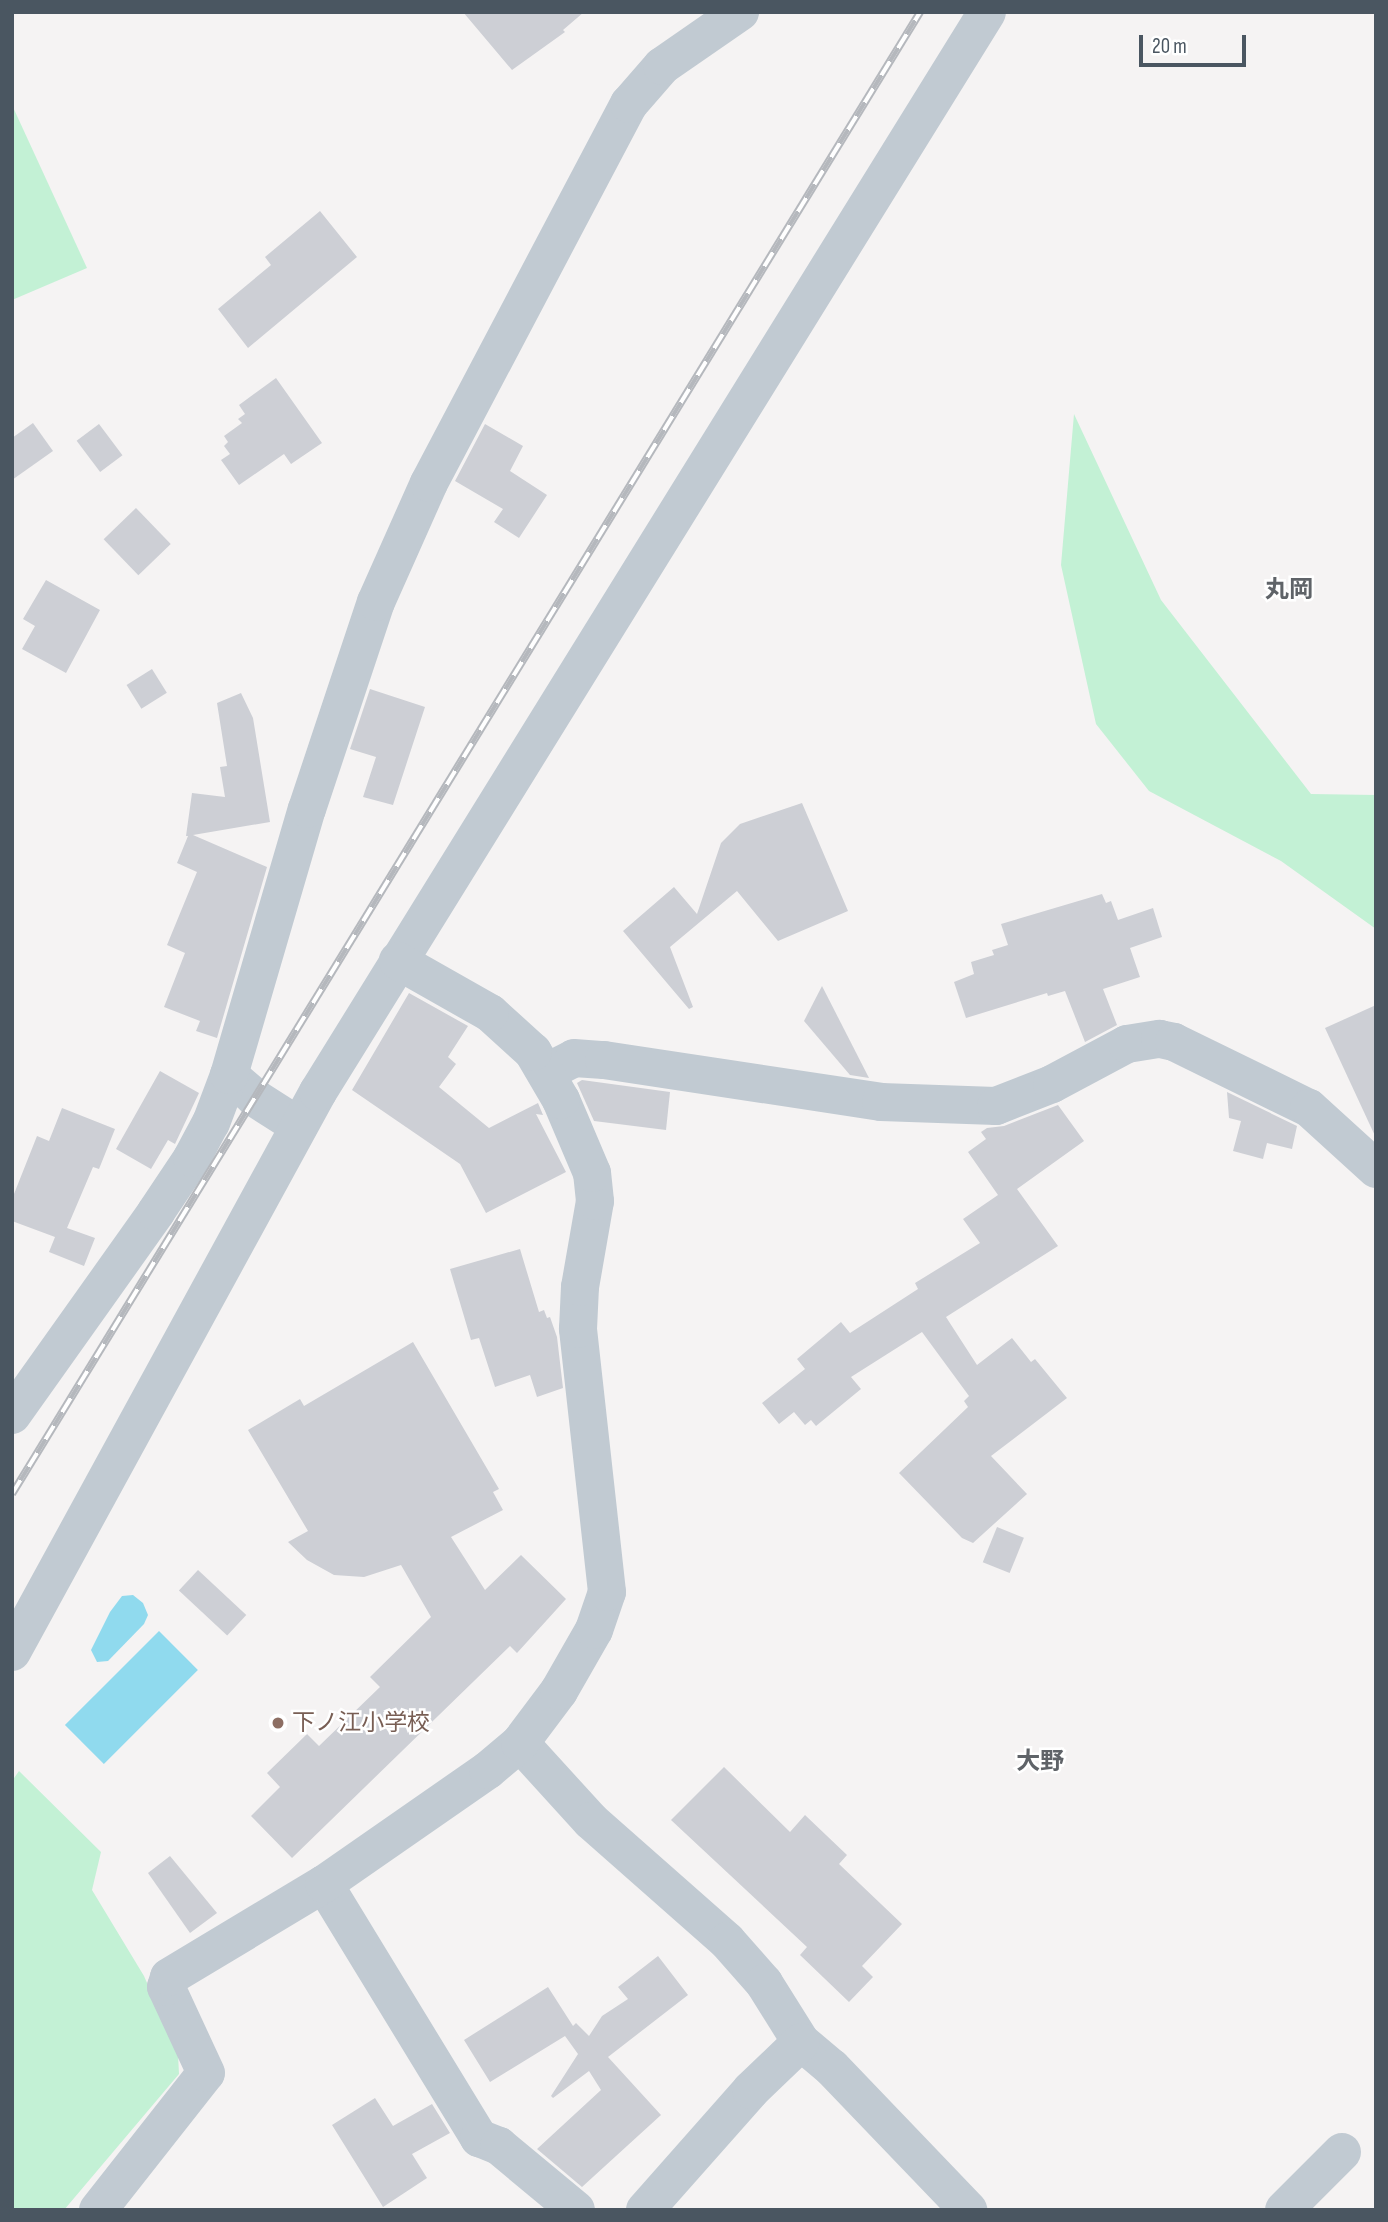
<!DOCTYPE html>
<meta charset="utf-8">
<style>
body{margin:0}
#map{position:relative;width:1388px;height:2222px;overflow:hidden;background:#f5f3f3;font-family:"Sofia Sans Condensed","Noto Sans JP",sans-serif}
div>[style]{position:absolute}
.green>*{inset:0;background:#c3f1d5}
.water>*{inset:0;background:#90daee;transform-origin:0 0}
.building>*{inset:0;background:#cdcfd5;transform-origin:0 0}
.minor>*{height:38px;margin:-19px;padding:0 19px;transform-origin:19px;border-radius:19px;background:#c1cad2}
.rail>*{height:8px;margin-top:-4px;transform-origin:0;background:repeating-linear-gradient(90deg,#fff 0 16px,#b5b8bd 0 32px);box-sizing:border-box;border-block:2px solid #b5b8bd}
.dots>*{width:19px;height:19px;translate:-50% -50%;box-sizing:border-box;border:4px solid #fff;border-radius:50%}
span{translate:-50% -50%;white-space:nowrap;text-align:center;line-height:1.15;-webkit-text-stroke:5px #fff;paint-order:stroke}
.education-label{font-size:23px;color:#785e54}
.left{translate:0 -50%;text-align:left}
.neighbourhood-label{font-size:24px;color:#5f6368;font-weight:700}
.frame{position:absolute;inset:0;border:14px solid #4a5661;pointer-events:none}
.scale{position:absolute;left:1139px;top:35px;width:107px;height:32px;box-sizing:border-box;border:4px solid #4a5661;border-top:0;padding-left:9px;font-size:21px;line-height:24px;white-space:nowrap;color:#4a5661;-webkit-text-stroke:5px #fff;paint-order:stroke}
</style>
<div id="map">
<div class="green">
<div style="clip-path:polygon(12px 105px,87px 268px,12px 300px)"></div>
<div style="clip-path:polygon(1074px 414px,1161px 600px,1311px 794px,1376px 795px,1376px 929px,1281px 861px,1149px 791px,1096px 724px,1061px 565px)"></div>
<div style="clip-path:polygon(19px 1771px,101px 1852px,92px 1890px,144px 1976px,178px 2054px,179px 2074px,64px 2210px,12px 2210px,12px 1781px)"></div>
</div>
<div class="water">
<div style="clip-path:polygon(133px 1595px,143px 1603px,148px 1615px,144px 1624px,108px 1661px,97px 1662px,91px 1650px,110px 1612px,122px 1596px)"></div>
<div style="left:159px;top:1631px;width:55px;height:133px;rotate:45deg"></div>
</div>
<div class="building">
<div style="clip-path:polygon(463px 12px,584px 12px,563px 30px,565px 32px,512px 70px)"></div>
<div style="clip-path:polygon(320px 211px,357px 257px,248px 348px,218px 309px,271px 265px,265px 257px)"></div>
<div style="clip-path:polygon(276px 378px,322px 443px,291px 464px,284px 454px,239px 485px,221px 460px,230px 454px,224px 446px,228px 442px,224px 436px,242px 423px,238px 419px,245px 414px,239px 405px)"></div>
<div style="clip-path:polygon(33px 423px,53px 451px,12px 480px,12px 438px)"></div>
<div style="left:99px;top:424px;width:39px;height:28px;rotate:53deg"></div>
<div style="clip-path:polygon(485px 424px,523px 446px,510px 471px,547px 495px,519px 538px,494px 522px,503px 509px,455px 481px)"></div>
<div style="left:136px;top:508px;width:50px;height:45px;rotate:46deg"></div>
<div style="clip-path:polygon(46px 580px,100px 610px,66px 673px,22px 649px,35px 626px,23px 619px)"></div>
<div style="left:152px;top:669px;width:28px;height:30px;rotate:58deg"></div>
<div style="clip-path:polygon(370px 689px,425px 707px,393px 805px,363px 797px,376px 757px,350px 749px)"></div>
<div style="clip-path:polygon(241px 693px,253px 718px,270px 822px,193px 835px,267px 867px,217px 1038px,196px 1031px,200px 1021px,164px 1007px,185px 953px,167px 945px,197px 872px,177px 863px,188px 836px,186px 836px,192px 793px,225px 797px,220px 767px,227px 766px,217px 703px)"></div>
<div style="clip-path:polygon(802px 803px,848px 911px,778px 941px,737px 891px,670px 947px,693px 1007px,689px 1009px,623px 931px,674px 887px,697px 914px,721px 843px,740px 824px)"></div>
<div style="clip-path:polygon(1102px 894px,1106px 903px,1111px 901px,1118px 920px,1153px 908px,1162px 937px,1130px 948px,1140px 977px,1103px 989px,1117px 1025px,1085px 1042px,1065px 991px,1048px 996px,1047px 993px,966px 1018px,954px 982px,974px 974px,971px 962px,994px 955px,992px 950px,1008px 945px,1001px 924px)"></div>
<div style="clip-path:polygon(822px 986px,869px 1078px,850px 1075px,804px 1021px)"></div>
<div style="clip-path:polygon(409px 993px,468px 1026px,448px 1057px,456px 1064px,439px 1087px,489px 1128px,538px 1103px,543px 1115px,536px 1114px,566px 1172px,486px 1213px,460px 1164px,352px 1090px)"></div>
<div style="clip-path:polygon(1376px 1005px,1376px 1138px,1325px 1028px)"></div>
<div style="clip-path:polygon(160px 1071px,199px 1093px,175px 1144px,168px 1140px,151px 1169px,116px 1149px)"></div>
<div style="clip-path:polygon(582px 1080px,670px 1092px,666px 1130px,594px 1121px,577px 1083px)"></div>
<div style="clip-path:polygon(1227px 1092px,1297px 1126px,1292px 1149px,1267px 1143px,1263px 1159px,1233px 1151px,1241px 1121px,1229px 1118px)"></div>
<div style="clip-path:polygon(1058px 1105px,1084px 1141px,1017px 1189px,1058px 1246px,946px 1317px,977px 1365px,1012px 1338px,1031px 1362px,1035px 1359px,1067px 1398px,991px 1456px,1027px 1494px,973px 1543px,962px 1538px,899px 1473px,968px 1407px,964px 1401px,969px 1396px,922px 1332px,851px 1377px,861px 1389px,816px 1426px,811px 1420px,805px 1425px,794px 1412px,779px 1424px,762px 1403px,805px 1369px,797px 1359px,841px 1322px,850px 1333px,918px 1289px,915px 1283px,980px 1243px,963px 1219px,998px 1195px,968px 1152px,986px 1139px,981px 1132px,987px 1128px,1004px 1126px)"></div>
<div style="clip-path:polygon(62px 1108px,115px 1129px,99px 1169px,93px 1167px,67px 1228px,95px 1238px,84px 1266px,49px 1252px,55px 1237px,12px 1221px,12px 1199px,37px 1136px,49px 1141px)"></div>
<div style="clip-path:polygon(520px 1249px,539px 1312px,544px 1310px,547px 1318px,550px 1317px,557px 1337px,563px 1388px,537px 1397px,530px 1375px,495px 1387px,479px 1338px,471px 1340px,450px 1269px)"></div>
<div style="clip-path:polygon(413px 1342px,499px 1489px,493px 1492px,503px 1510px,451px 1537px,485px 1590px,521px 1555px,566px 1599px,517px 1653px,510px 1646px,292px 1858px,251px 1816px,280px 1787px,267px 1773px,307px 1734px,319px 1746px,380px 1687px,370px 1677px,431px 1617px,401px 1565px,364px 1577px,334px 1575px,307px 1560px,288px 1542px,308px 1531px,248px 1430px,300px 1399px,304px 1406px)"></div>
<div style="left:997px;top:1527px;width:29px;height:38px;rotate:22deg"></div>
<div style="left:198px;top:1570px;width:66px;height:28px;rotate:43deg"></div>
<div style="clip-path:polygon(724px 1767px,790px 1832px,805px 1815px,847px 1855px,839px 1864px,902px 1924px,862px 1966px,873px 1977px,849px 2002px,800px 1955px,807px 1947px,671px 1820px)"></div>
<div style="clip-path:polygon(170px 1856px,217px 1913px,190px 1933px,148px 1873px)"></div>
<div style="clip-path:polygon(658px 1956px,688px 1995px,608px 2057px,661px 2115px,582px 2187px,537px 2149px,601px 2090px,589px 2071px,553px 2098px,551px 2096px,578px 2054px,565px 2036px,490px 2082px,464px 2040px,548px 1987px,573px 2026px,576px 2023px,589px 2036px,602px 2016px,628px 1999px,618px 1987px)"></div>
<div style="clip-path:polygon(375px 2098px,393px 2126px,432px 2104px,450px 2133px,412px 2154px,427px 2178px,383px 2207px,332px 2125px)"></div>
</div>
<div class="minor">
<div style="left:547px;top:1072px;width:30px;rotate:-27deg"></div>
<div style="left:574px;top:1058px;width:30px;rotate:4deg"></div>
<div style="left:604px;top:1060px;width:280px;rotate:8.6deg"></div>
<div style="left:881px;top:1102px;width:115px;rotate:2deg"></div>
<div style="left:996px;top:1106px;width:60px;rotate:-21.4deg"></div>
<div style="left:1052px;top:1084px;width:85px;rotate:-28.1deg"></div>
<div style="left:1127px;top:1044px;width:33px;rotate:-9deg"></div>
<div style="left:1160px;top:1039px;width:14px;rotate:12deg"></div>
<div style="left:1174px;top:1042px;width:150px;rotate:26.1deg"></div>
<div style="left:1309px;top:1108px;width:91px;rotate:42.3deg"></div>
<div style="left:229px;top:1075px;width:35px;rotate:41deg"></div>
<div style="left:255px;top:1098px;width:52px;rotate:32.5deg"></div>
<div style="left:12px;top:1415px;width:249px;rotate:-54.6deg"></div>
<div style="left:156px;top:1212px;width:65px;rotate:-56.3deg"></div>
<div style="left:192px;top:1158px;width:40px;rotate:-62deg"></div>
<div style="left:211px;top:1123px;width:51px;rotate:-69.4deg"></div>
<div style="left:229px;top:1075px;width:277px;rotate:-73.7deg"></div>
<div style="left:307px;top:809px;width:218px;rotate:-71.6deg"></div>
<div style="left:376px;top:602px;width:130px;rotate:-66deg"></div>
<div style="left:429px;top:483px;width:429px;rotate:-62.2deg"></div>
<div style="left:629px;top:104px;width:50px;rotate:-49deg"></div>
<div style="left:662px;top:66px;width:95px;rotate:-34.7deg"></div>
<div style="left:12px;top:1652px;width:638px;rotate:-61.35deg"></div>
<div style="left:318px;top:1092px;width:1270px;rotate:-58.22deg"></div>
<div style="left:520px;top:1743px;width:105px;rotate:47.7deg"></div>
<div style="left:591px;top:1821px;width:181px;rotate:41.4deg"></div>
<div style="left:727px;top:1941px;width:56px;rotate:48.6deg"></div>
<div style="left:764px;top:1983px;width:70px;rotate:57.9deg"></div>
<div style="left:801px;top:2042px;width:40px;rotate:40deg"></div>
<div style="left:832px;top:2068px;width:197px;rotate:46.2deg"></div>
<div style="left:324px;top:1884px;width:298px;rotate:58.6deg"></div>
<div style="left:479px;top:2138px;width:22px;rotate:22deg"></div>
<div style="left:499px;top:2146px;width:100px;rotate:39.7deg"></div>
<div style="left:98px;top:2210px;width:174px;rotate:-51.8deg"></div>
<div style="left:206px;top:2073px;width:95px;rotate:-114.9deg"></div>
<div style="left:166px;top:1987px;width:10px;rotate:-73deg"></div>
<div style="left:169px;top:1977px;width:181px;rotate:-31deg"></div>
<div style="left:324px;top:1884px;width:200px;rotate:-34.8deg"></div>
<div style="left:488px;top:1770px;width:42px;rotate:-40.2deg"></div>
<div style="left:520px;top:1743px;width:65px;rotate:-53.1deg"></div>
<div style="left:559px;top:1691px;width:70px;rotate:-60.2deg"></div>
<div style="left:594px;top:1630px;width:40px;rotate:-71.1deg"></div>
<div style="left:607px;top:1592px;width:265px;rotate:-96.3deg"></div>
<div style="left:578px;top:1329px;width:42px;rotate:-87.3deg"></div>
<div style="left:580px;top:1287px;width:87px;rotate:-80.1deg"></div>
<div style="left:595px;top:1201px;width:28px;rotate:-96deg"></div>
<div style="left:592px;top:1173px;width:79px;rotate:-113deg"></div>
<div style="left:561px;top:1100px;width:56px;rotate:-120.3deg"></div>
<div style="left:533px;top:1052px;width:58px;rotate:-137.8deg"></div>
<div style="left:490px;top:1013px;width:106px;rotate:-150.5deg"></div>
<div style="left:645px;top:2210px;width:160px;rotate:-48.5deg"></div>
<div style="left:751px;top:2090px;width:69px;rotate:-43.8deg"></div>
<div style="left:1284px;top:2210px;width:82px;rotate:-45deg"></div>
</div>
<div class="rail">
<div style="left:12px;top:1494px;width:1738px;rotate:-58.5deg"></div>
</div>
<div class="dots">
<div style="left:278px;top:1723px;background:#8d6e63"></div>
</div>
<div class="education-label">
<span class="left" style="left:292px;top:1723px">下ノ江小学校</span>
</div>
<div class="neighbourhood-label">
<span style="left:1289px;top:590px">丸岡</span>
<span style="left:1040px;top:1762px">大野</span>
</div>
<div class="frame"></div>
<div class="scale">20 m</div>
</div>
